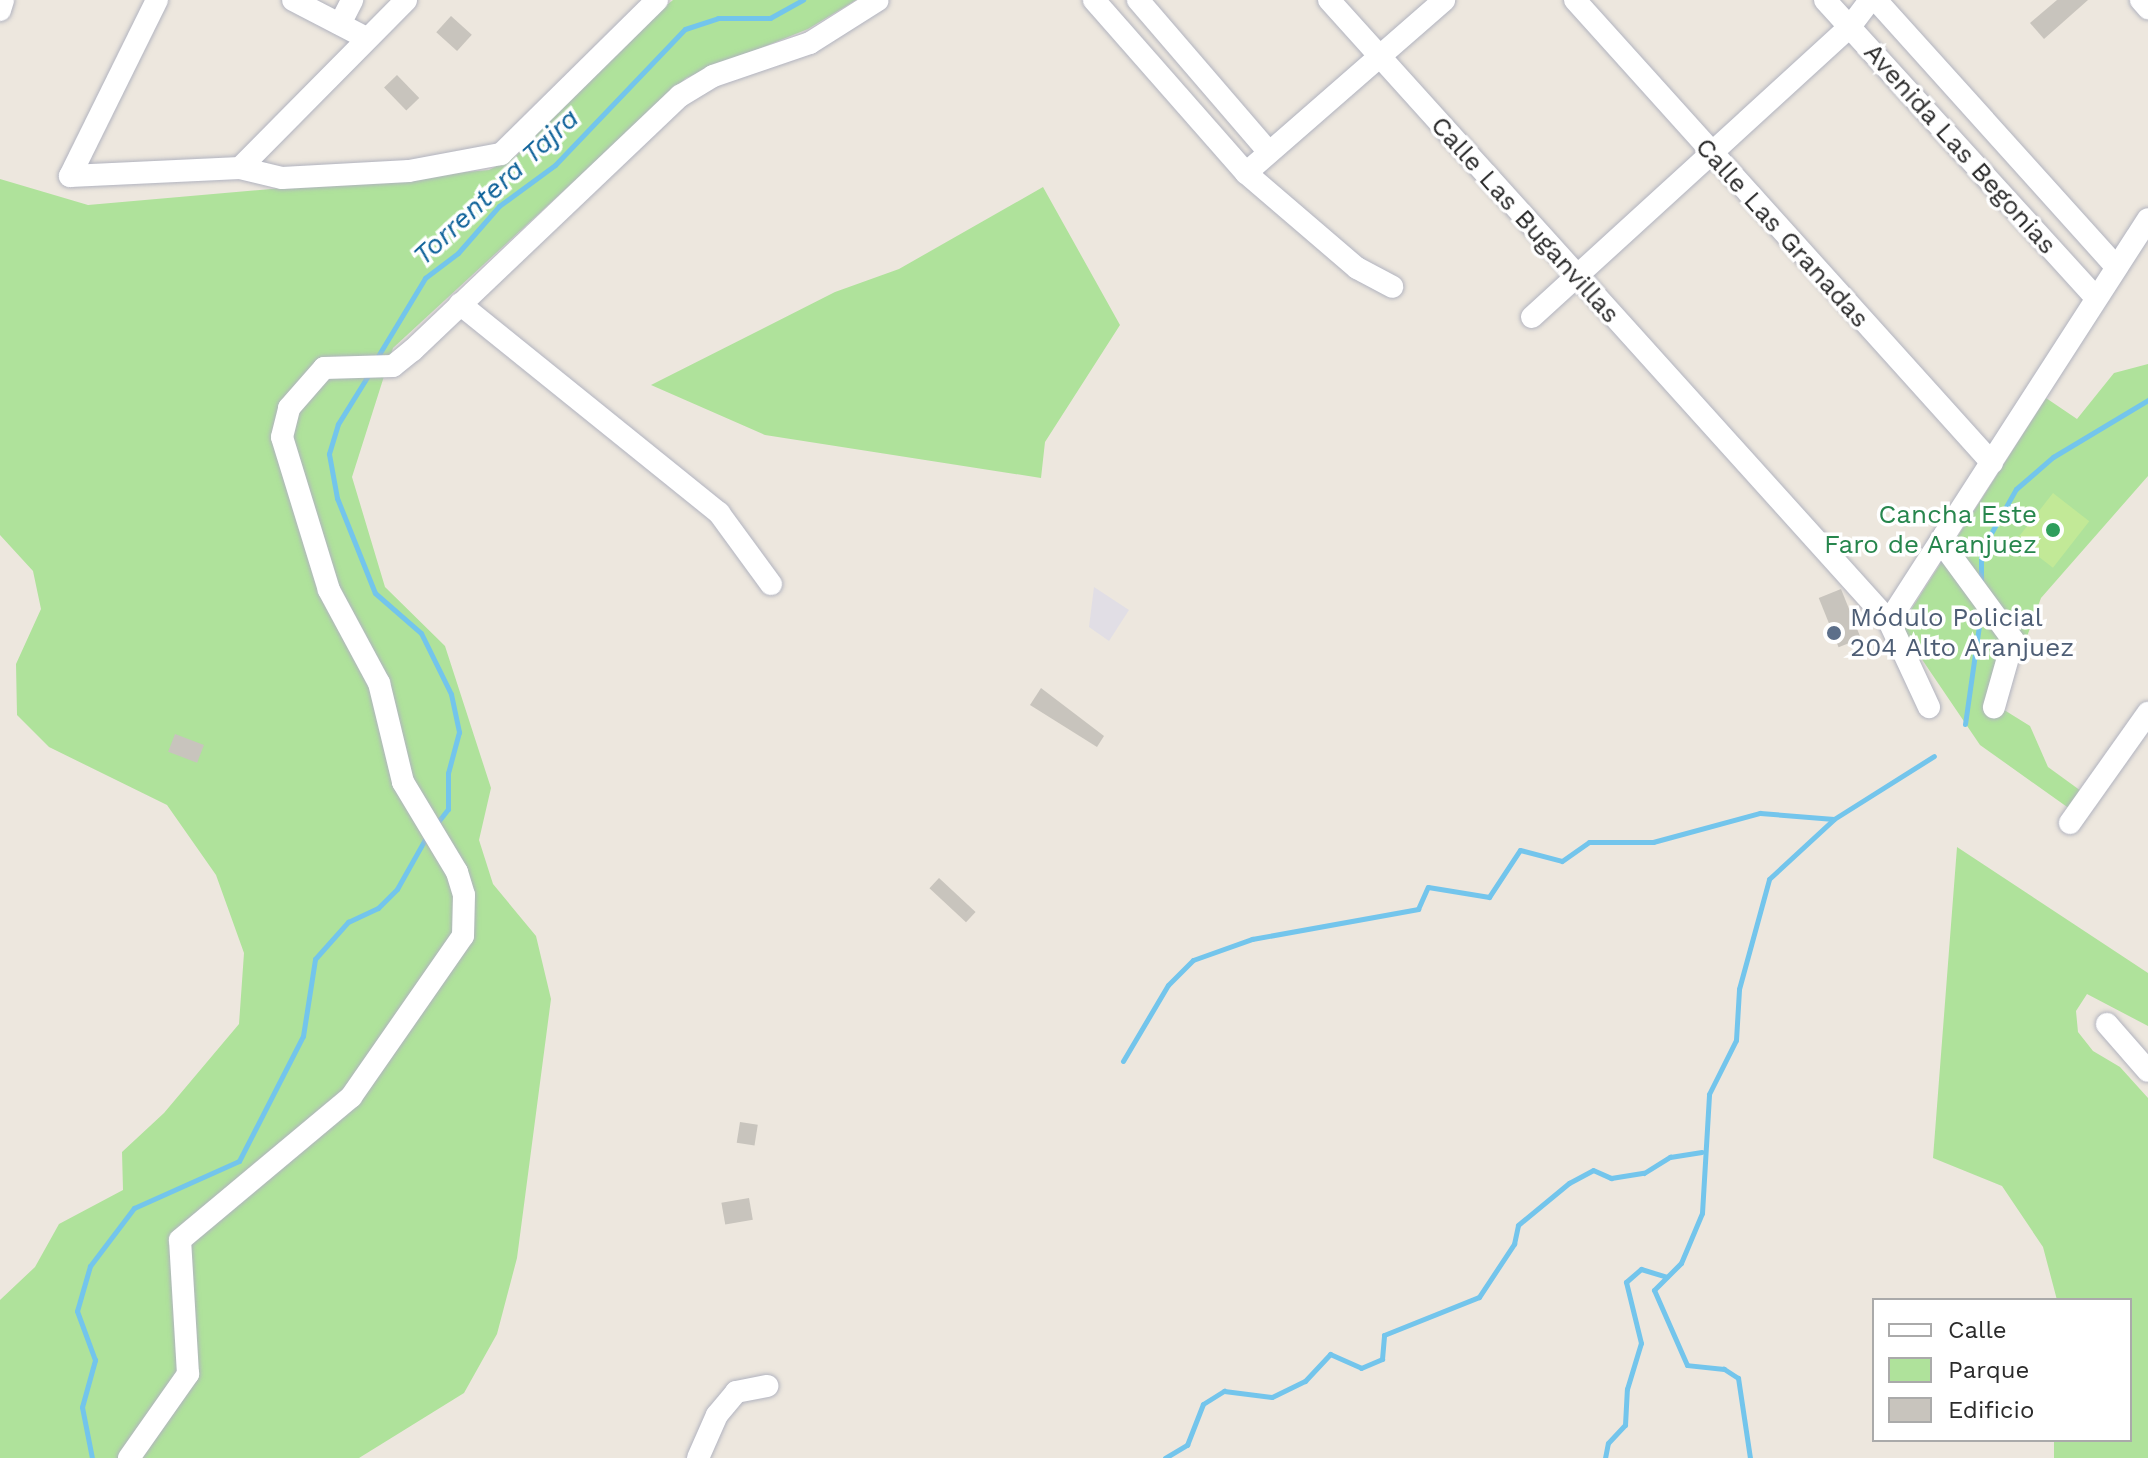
<!DOCTYPE html>
<meta charset="utf-8">
<style>
body{margin:0}
#map{position:relative;width:2148px;height:1458px;overflow:hidden;background:#ede7de;font-family:"Work Sans",sans-serif}
div>[style]{position:absolute}
.industrial>*{inset:0;background:#e1dee5}
.green>*{inset:0;background:#afe29b}
.pitch>*{inset:0;background:#c2e997;transform-origin:0 0}
.stream>*{height:5px;margin:-2.5px;padding:0 2.5px;transform-origin:2.5px;border-radius:2.5px;background:#73c5ec}
.building>*{inset:0;background:#c8c4bd;transform-origin:0 0}
.roads{filter:drop-shadow(0 0 2px #b1b3bf) drop-shadow(0 0 2px #b1b3bf)}
.minor>*{height:22px;margin:-11px;padding:0 11px;transform-origin:11px;border-radius:11px;background:#fff}
.dots>*{width:22px;height:22px;translate:-50% -50%;box-sizing:border-box;border:4px solid #fff;border-radius:50%}
span{translate:-50% -50%;white-space:nowrap;text-align:center;line-height:1.15;-webkit-text-stroke:7px #fff;paint-order:stroke}
.street-label{font-size:26px;color:#2b2b2b}
.leisure-label{font-size:26px;color:#27864d}
.right{translate:-100% -50%;text-align:right}
.service-label{font-size:26px;color:#4e5e75}
.left{translate:0 -50%;text-align:left}
.water-label{font-size:28px;color:#10639a;font-style:italic}
.legend{position:absolute;left:1872px;top:1298px;width:260px;height:144px;box-sizing:border-box;background:#fff;border:2px solid #aaa;margin:0;padding:10px 14px;list-style:none;font-size:24px;color:#2b2b2b}
.legend li{display:flex;align-items:center;gap:16px;height:40px}
.legend b{width:40px;border:2px solid #aaa}
</style>
<div id="map">
<div class="industrial">
<div style="clip-path:polygon(1094px 587px,1129px 610px,1109px 641px,1089px 627px)"></div>
</div>
<div class="green">
<div style="clip-path:polygon(673px 0,856px 0,808px 29px,686px 78px,393px 348px,352px 477px,385px 587px,445px 646px,491px 788px,479px 840px,493px 884px,536px 936px,551px 999px,517px 1258px,497px 1334px,464px 1393px,359px 1458px,0 1458px,0 1300px,35px 1267px,59px 1224px,123px 1190px,122px 1152px,164px 1113px,239px 1024px,244px 953px,216px 875px,167px 805px,49px 747px,17px 715px,16px 664px,41px 609px,33px 571px,0 535px,0 179px,88px 205px,489px 170px,516px 156px,638px 28px)"></div>
<div style="clip-path:polygon(1043px 187px,1120px 325px,1045px 442px,1041px 478px,765px 435px,651px 385px,835px 292px,899px 269px)"></div>
<div style="clip-path:polygon(2148px 364px,2148px 476px,2041px 598px,2001px 708px,2030px 726px,2048px 767px,2081px 791px,2070px 809px,1980px 745px,1900px 627px,2046px 398px,2077px 419px,2114px 373px)"></div>
<div style="clip-path:polygon(1957px 847px,2148px 973px,2148px 1026px,2087px 994px,2076px 1011px,2078px 1032px,2093px 1051px,2120px 1067px,2148px 1098px,2148px 1458px,2054px 1458px,2054px 1440px,2130px 1440px,2130px 1300px,2057px 1300px,2043px 1247px,2002px 1186px,1933px 1158px)"></div>
</div>
<div class="pitch">
<div style="left:2053px;top:493px;width:46px;height:59px;rotate:38deg"></div>
</div>
<div class="stream">
<div style="left:375px;top:361px;width:97px;rotate:-58.9deg"></div>
<div style="left:425px;top:278px;width:41px;rotate:-37.1deg"></div>
<div style="left:458px;top:253px;width:62px;rotate:-48.9deg"></div>
<div style="left:499px;top:206px;width:69px;rotate:-36.2deg"></div>
<div style="left:555px;top:165px;width:188px;rotate:-46.3deg"></div>
<div style="left:685px;top:29px;width:35px;rotate:-18deg"></div>
<div style="left:718px;top:18px;width:52px"></div>
<div style="left:770px;top:18px;width:38px;rotate:-29deg"></div>
<div style="left:369px;top:374px;width:59px;rotate:121.8deg"></div>
<div style="left:338px;top:424px;width:31px;rotate:107deg"></div>
<div style="left:329px;top:454px;width:45px;rotate:79.7deg"></div>
<div style="left:337px;top:498px;width:102px;rotate:68.2deg"></div>
<div style="left:375px;top:593px;width:61px;rotate:41deg"></div>
<div style="left:421px;top:633px;width:68px;rotate:63.8deg"></div>
<div style="left:451px;top:694px;width:39px;rotate:78deg"></div>
<div style="left:459px;top:732px;width:42px;rotate:105deg"></div>
<div style="left:448px;top:773px;width:36px;rotate:90deg"></div>
<div style="left:448px;top:809px;width:18px;rotate:128deg"></div>
<div style="left:1981px;top:581px;width:30px;rotate:-90deg"></div>
<div style="left:1981px;top:551px;width:71px;rotate:-60.6deg"></div>
<div style="left:2016px;top:489px;width:49px;rotate:-40.9deg"></div>
<div style="left:2053px;top:457px;width:111px;rotate:-31deg"></div>
<div style="left:1965px;top:724px;width:114px;rotate:-81.9deg"></div>
<div style="left:1123px;top:1061px;width:88px;rotate:-59.4deg"></div>
<div style="left:1168px;top:985px;width:35px;rotate:-45deg"></div>
<div style="left:1193px;top:960px;width:63px;rotate:-19.6deg"></div>
<div style="left:1252px;top:939px;width:169px;rotate:-10.2deg"></div>
<div style="left:1418px;top:909px;width:24px;rotate:-66deg"></div>
<div style="left:1428px;top:887px;width:62px;rotate:9.3deg"></div>
<div style="left:1489px;top:897px;width:56px;rotate:-56.6deg"></div>
<div style="left:1520px;top:850px;width:43px;rotate:14.7deg"></div>
<div style="left:1562px;top:861px;width:33px;rotate:-35deg"></div>
<div style="left:1589px;top:842px;width:64px"></div>
<div style="left:1653px;top:842px;width:111px;rotate:-15.2deg"></div>
<div style="left:1760px;top:813px;width:74px;rotate:4.6deg"></div>
<div style="left:92px;top:1458px;width:52px;rotate:-101.1deg"></div>
<div style="left:82px;top:1407px;width:49px;rotate:-74.5deg"></div>
<div style="left:95px;top:1360px;width:52px;rotate:-110.2deg"></div>
<div style="left:77px;top:1311px;width:47px;rotate:-73.9deg"></div>
<div style="left:90px;top:1266px;width:73px;rotate:-52.8deg"></div>
<div style="left:134px;top:1208px;width:115px;rotate:-24.1deg"></div>
<div style="left:239px;top:1161px;width:140px;rotate:-62.9deg"></div>
<div style="left:303px;top:1036px;width:78px;rotate:-81.1deg"></div>
<div style="left:315px;top:959px;width:50px;rotate:-48.3deg"></div>
<div style="left:348px;top:922px;width:33px;rotate:-25deg"></div>
<div style="left:378px;top:908px;width:27px;rotate:-45deg"></div>
<div style="left:397px;top:889px;width:63px;rotate:-60.6deg"></div>
<div style="left:1165px;top:1458px;width:26px;rotate:-31deg"></div>
<div style="left:1187px;top:1445px;width:44px;rotate:-68.7deg"></div>
<div style="left:1203px;top:1404px;width:25px;rotate:-32deg"></div>
<div style="left:1224px;top:1391px;width:48px;rotate:7.1deg"></div>
<div style="left:1272px;top:1397px;width:37px;rotate:-26deg"></div>
<div style="left:1305px;top:1381px;width:37px;rotate:-47deg"></div>
<div style="left:1330px;top:1354px;width:34px;rotate:24deg"></div>
<div style="left:1361px;top:1368px;width:23px;rotate:-23deg"></div>
<div style="left:1382px;top:1359px;width:24px;rotate:-85deg"></div>
<div style="left:1384px;top:1335px;width:102px;rotate:-21.8deg"></div>
<div style="left:1479px;top:1297px;width:64px;rotate:-56.6deg"></div>
<div style="left:1514px;top:1244px;width:19px;rotate:-78deg"></div>
<div style="left:1518px;top:1225px;width:66px;rotate:-39.5deg"></div>
<div style="left:1569px;top:1183px;width:27px;rotate:-28deg"></div>
<div style="left:1593px;top:1170px;width:20px;rotate:24deg"></div>
<div style="left:1611px;top:1178px;width:33px;rotate:-9deg"></div>
<div style="left:1644px;top:1173px;width:31px;rotate:-32deg"></div>
<div style="left:1670px;top:1157px;width:32px;rotate:-9deg"></div>
<div style="left:1605px;top:1458px;width:15px;rotate:-79deg"></div>
<div style="left:1608px;top:1443px;width:25px;rotate:-47deg"></div>
<div style="left:1625px;top:1425px;width:36px;rotate:-87deg"></div>
<div style="left:1627px;top:1389px;width:48px;rotate:-73.1deg"></div>
<div style="left:1641px;top:1343px;width:63px;rotate:-103.8deg"></div>
<div style="left:1626px;top:1282px;width:20px;rotate:-41deg"></div>
<div style="left:1641px;top:1269px;width:27px;rotate:17deg"></div>
<div style="left:1750px;top:1458px;width:81px;rotate:-98.5deg"></div>
<div style="left:1738px;top:1378px;width:17px;rotate:-147deg"></div>
<div style="left:1724px;top:1369px;width:37px;rotate:-174deg"></div>
<div style="left:1687px;top:1365px;width:82px;rotate:-113.7deg"></div>
<div style="left:1654px;top:1290px;width:38px;rotate:-45deg"></div>
<div style="left:1681px;top:1263px;width:54px;rotate:-67.2deg"></div>
<div style="left:1702px;top:1213px;width:119px;rotate:-86.6deg"></div>
<div style="left:1709px;top:1094px;width:60px;rotate:-63.4deg"></div>
<div style="left:1736px;top:1040px;width:51px;rotate:-86.6deg"></div>
<div style="left:1739px;top:989px;width:114px;rotate:-74.7deg"></div>
<div style="left:1769px;top:879px;width:88px;rotate:-42.7deg"></div>
<div style="left:1834px;top:819px;width:118px;rotate:-32.2deg"></div>
</div>
<div class="building">
<div style="clip-path:polygon(2057px 0,2088px 0,2044px 39px,2030px 23px)"></div>
<div style="left:451px;top:16px;width:28px;height:22px;rotate:42deg"></div>
<div style="left:397px;top:75px;width:32px;height:18px;rotate:46deg"></div>
<div style="left:1841px;top:589px;width:53px;height:24px;rotate:68deg"></div>
<div style="clip-path:polygon(1041px 688px,1104px 736px,1097px 747px,1030px 705px)"></div>
<div style="left:175px;top:734px;width:31px;height:19px;rotate:21deg"></div>
<div style="left:939px;top:878px;width:50px;height:14px;rotate:43deg"></div>
<div style="left:740px;top:1122px;width:18px;height:21px;rotate:9deg"></div>
<div style="left:749px;top:1198px;width:22px;height:28px;rotate:80deg"></div>
</div>
<div class="roads">
<div class="minor">
<div style="left:293px;top:0;width:82px;rotate:27.5deg"></div>
<div style="left:1094px;top:0;width:230px;rotate:48.7deg"></div>
<div style="left:1246px;top:173px;width:146px;rotate:40.6deg"></div>
<div style="left:1357px;top:268px;width:40px;rotate:28deg"></div>
<div style="left:1138px;top:0;width:198px;rotate:49.3deg"></div>
<div style="left:1329px;top:0;width:836px;rotate:47.96deg"></div>
<div style="left:1889px;top:621px;width:95px;rotate:65.1deg"></div>
<div style="left:1575px;top:0;width:623px;rotate:47.99deg"></div>
<div style="left:1825px;top:0;width:403px;rotate:47.7deg"></div>
<div style="left:1876px;top:0;width:359px;rotate:48deg"></div>
<div style="left:2141px;top:0;width:11px;rotate:49deg"></div>
<div style="left:0;top:10px;width:10px;rotate:-73deg"></div>
<div style="left:340px;top:24px;width:27px;rotate:-63deg"></div>
<div style="left:240px;top:168px;width:236px;rotate:-45.3deg"></div>
<div style="left:1246px;top:173px;width:263px;rotate:-41.1deg"></div>
<div style="left:70px;top:176px;width:170px;rotate:-2.7deg"></div>
<div style="left:240px;top:168px;width:43px;rotate:13.4deg"></div>
<div style="left:282px;top:178px;width:127px;rotate:-3.2deg"></div>
<div style="left:409px;top:171px;width:94px;rotate:-10.5deg"></div>
<div style="left:501px;top:154px;width:219px;rotate:-44.6deg"></div>
<div style="left:70px;top:176px;width:196px;rotate:-63.7deg"></div>
<div style="left:460px;top:304px;width:333px;rotate:38.9deg"></div>
<div style="left:719px;top:513px;width:88px;rotate:53.8deg"></div>
<div style="left:1532px;top:317px;width:429px;rotate:-42.4deg"></div>
<div style="left:1849px;top:28px;width:35px;rotate:-53deg"></div>
<div style="left:1941px;top:542px;width:122px;rotate:53.7deg"></div>
<div style="left:2013px;top:640px;width:70px;rotate:105.8deg"></div>
<div style="left:1889px;top:621px;width:478px;rotate:-57.2deg"></div>
<div style="left:2070px;top:823px;width:135px;rotate:-54.7deg"></div>
<div style="left:2107px;top:1024px;width:62px;rotate:48.9deg"></div>
<div style="left:129px;top:1458px;width:103px;rotate:-54.9deg"></div>
<div style="left:188px;top:1374px;width:134px;rotate:-93.4deg"></div>
<div style="left:180px;top:1240px;width:223px;rotate:-39.9deg"></div>
<div style="left:351px;top:1097px;width:196px;rotate:-55.2deg"></div>
<div style="left:463px;top:936px;width:41px;rotate:-88.6deg"></div>
<div style="left:464px;top:895px;width:24px;rotate:-107deg"></div>
<div style="left:457px;top:872px;width:105px;rotate:-121deg"></div>
<div style="left:403px;top:782px;width:102px;rotate:-103.6deg"></div>
<div style="left:379px;top:683px;width:106px;rotate:-118.3deg"></div>
<div style="left:329px;top:590px;width:160px;rotate:-107.1deg"></div>
<div style="left:282px;top:437px;width:30px;rotate:-76deg"></div>
<div style="left:289px;top:408px;width:53px;rotate:-48.8deg"></div>
<div style="left:324px;top:368px;width:69px;rotate:-1.7deg"></div>
<div style="left:393px;top:366px;width:26px;rotate:-39deg"></div>
<div style="left:413px;top:350px;width:369px;rotate:-43.6deg"></div>
<div style="left:680px;top:96px;width:39px;rotate:-31deg"></div>
<div style="left:713px;top:76px;width:102px;rotate:-18.8deg"></div>
<div style="left:810px;top:43px;width:80px;rotate:-32.3deg"></div>
<div style="left:698px;top:1458px;width:47px;rotate:-66.2deg"></div>
<div style="left:717px;top:1415px;width:30px;rotate:-50deg"></div>
<div style="left:736px;top:1392px;width:32px;rotate:-11deg"></div>
</div>
</div>
<div class="dots">
<div style="left:2053px;top:530px;background:#2e9e5b"></div>
<div style="left:1834px;top:633px;background:#5c6f8a"></div>
</div>
<div class="street-label">
<span style="left:1960px;top:149px;rotate:48deg">Avenida Las Begonias</span>
<span style="left:1525px;top:220px;rotate:48deg">Calle Las Buganvillas</span>
<span style="left:1782px;top:233px;rotate:48deg">Calle Las Granadas</span>
</div>
<div class="leisure-label">
<span class="right" style="left:2037px;top:530px">Cancha Este<br>Faro de Aranjuez</span>
</div>
<div class="service-label">
<span class="left" style="left:1850px;top:633px">Módulo Policial<br>204 Alto Aranjuez</span>
</div>
<div class="water-label">
<span style="left:496px;top:187px;rotate:-43deg">Torrentera Tajra</span>
</div>
<ul class="legend">
<li><b style="height:10px;background:#fff"></b>Calle</li>
<li><b style="height:22px;background:#afe29b"></b>Parque</li>
<li><b style="height:22px;background:#c8c4bd"></b>Edificio</li>
</ul>
</div>
